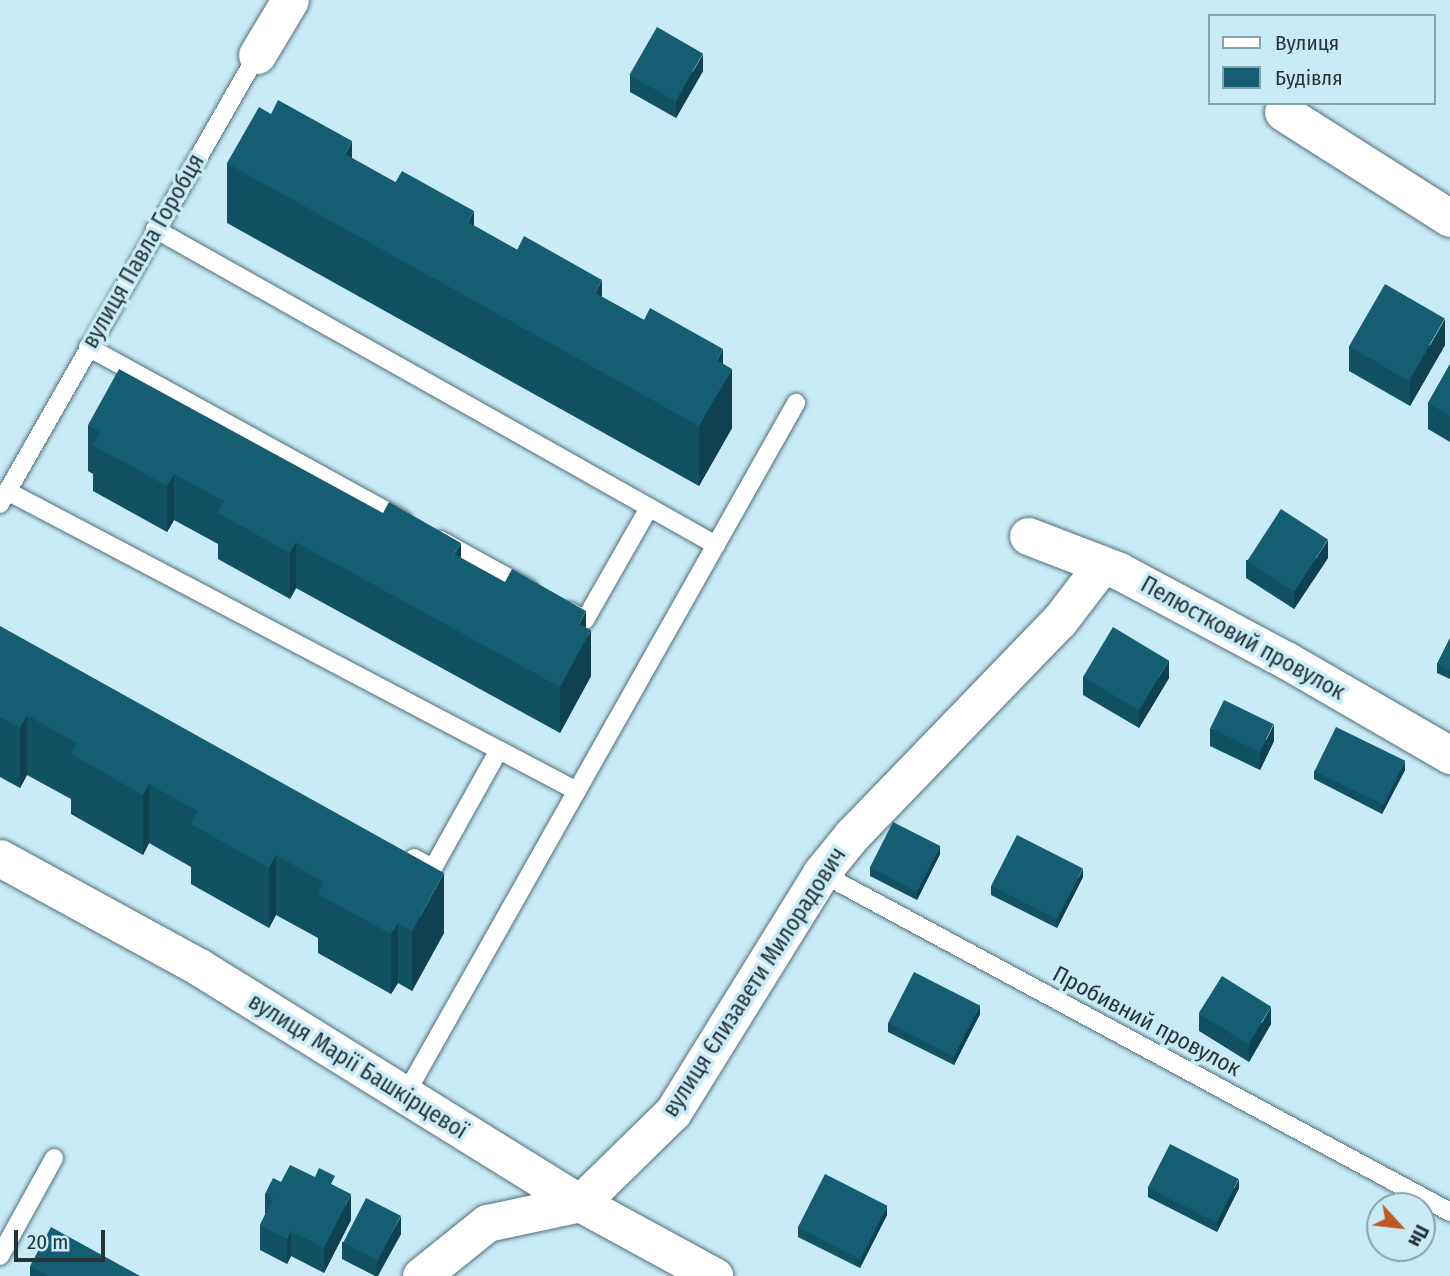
<!DOCTYPE html>
<meta charset="utf-8">
<style>
body{margin:0}
#map{position:relative;width:1450px;height:1276px;overflow:hidden;background:#c9ebf7;font-family:"Fira Sans Condensed",sans-serif}
div>[style]{position:absolute}
.roads{filter:drop-shadow(0 0 2px #506e79) drop-shadow(0 0 2px #506e79)}
.service>*{height:18px;margin:-9px;padding:0 9px;transform-origin:9px;border-radius:9px;background:#fff}
.minor>*{height:37px;margin:-18.5px;padding:0 18.5px;transform-origin:18.5px;border-radius:18.5px;background:#fff}
.wall>*{inset:0;background:#125162}
.shaded-wall>*{inset:0;background:#0f4250}
.building>*{inset:0;background:#155e72;transform-origin:0 0}
span{translate:-50% -50%;white-space:nowrap;text-align:center;line-height:1.15;-webkit-text-stroke:7px #c9ebf7;paint-order:stroke}
.street-label{font-size:23px;color:#263338}
.legend{position:absolute;left:1208px;top:14px;width:228px;height:91px;box-sizing:border-box;background:#c9ebf7;border:2px solid #88a1ab;margin:0;padding:9px 12px;list-style:none;font-size:21px;color:#263338}
.legend li{display:flex;align-items:center;gap:14px;height:35px}
.legend b{width:35px;border:2px solid #88a1ab}
.north{position:absolute;left:1366px;top:1192px;width:70px;height:70px;box-sizing:border-box;background:#c9ebf7;border:2px solid #88a1ab;border-radius:50%;rotate:117deg;font-size:19px;font-weight:700;line-height:28px;text-align:center;color:#263338}
.north::after{content:'';display:block;margin:auto;width:24px;height:32px;background:#bd5a23;clip-path:polygon(50% 0,100% 100%,50% 72%,0 100%)}
.scale{position:absolute;left:14px;top:1230px;width:91px;height:32px;box-sizing:border-box;border:4px solid #263338;border-top:0;padding-left:9px;font-size:21px;line-height:24px;white-space:nowrap;color:#263338;-webkit-text-stroke:5px #c9ebf7;paint-order:stroke}
</style>
<div id="map">
<div class="roads">
<div class="service">
<div style="left:155px;top:229px;width:644px;rotate:29.39deg"></div>
<div style="left:88px;top:347px;width:359px;rotate:28.8deg"></div>
<div style="left:7px;top:491px;width:644px;rotate:27.76deg"></div>
<div style="left:0;top:504px;width:517px;rotate:-60.21deg"></div>
<div style="left:440px;top:540px;width:102px;rotate:28.8deg"></div>
<div style="left:569px;top:611px;width:18px;rotate:29deg"></div>
<div style="left:585px;top:620px;width:129px;rotate:-60.3deg"></div>
<div style="left:414px;top:858px;width:21px;rotate:28deg"></div>
<div style="left:433px;top:868px;width:135px;rotate:-60.8deg"></div>
<div style="left:821px;top:873px;width:715px;rotate:28.32deg"></div>
<div style="left:405px;top:1095px;width:795px;rotate:-60.53deg"></div>
<div style="left:0;top:1256px;width:112px;rotate:-61.1deg"></div>
</div>
<div class="minor">
<div style="left:257px;top:55px;width:64px;rotate:-59deg"></div>
<div style="left:1283px;top:112px;width:198px;rotate:32.4deg"></div>
<div style="left:1028px;top:536px;width:97px;rotate:21deg"></div>
<div style="left:1119px;top:571px;width:189px;rotate:28.1deg"></div>
<div style="left:1286px;top:660px;width:190px;rotate:30.1deg"></div>
<div style="left:0;top:858px;width:227px;rotate:28.7deg"></div>
<div style="left:199px;top:967px;width:448px;rotate:31.8deg"></div>
<div style="left:580px;top:1203px;width:153px;rotate:28.6deg"></div>
<div style="left:421px;top:1276px;width:85px;rotate:-38.8deg"></div>
<div style="left:487px;top:1223px;width:95px;rotate:-12.1deg"></div>
<div style="left:580px;top:1203px;width:130px;rotate:-44.4deg"></div>
<div style="left:673px;top:1112px;width:281px;rotate:-58.2deg"></div>
<div style="left:821px;top:873px;width:49px;rotate:-50.8deg"></div>
<div style="left:852px;top:835px;width:298px;rotate:-46deg"></div>
<div style="left:1059px;top:621px;width:71px;rotate:-52.5deg"></div>
</div>
</div>
<div class="wall">
<div style="clip-path:polygon(703px 71px,676px 118px,630px 92px,630px 75px)"></div>
<div style="clip-path:polygon(352px 158px,723px 364px,732px 428px,699px 486px,227px 223px,227px 163px)"></div>
<div style="clip-path:polygon(1445px 345px,1410px 406px,1349px 371px,1349px 346px)"></div>
<div style="clip-path:polygon(1450px 364px,1450px 442px,1428px 429px,1428px 403px)"></div>
<div style="clip-path:polygon(88px 425px,461px 558px,586px 628px,591px 676px,560px 733px,296px 588px,290px 599px,218px 559px,218px 544px,174px 520px,167px 532px,93px 491px,93px 474px,88px 471px)"></div>
<div style="clip-path:polygon(1328px 558px,1294px 609px,1246px 578px,1246px 560px)"></div>
<div style="clip-path:polygon(0 626px,444px 933px,412px 991px,398px 983px,391px 994px,318px 953px,318px 938px,276px 915px,269px 928px,191px 884px,191px 867px,149px 843px,143px 855px,71px 814px,71px 799px,27px 775px,20px 788px,0 777px)"></div>
<div style="clip-path:polygon(1450px 638px,1450px 679px,1437px 673px,1437px 664px)"></div>
<div style="clip-path:polygon(1083px 677px,1169px 678px,1139px 728px,1083px 695px)"></div>
<div style="clip-path:polygon(1210px 728px,1274px 741px,1260px 770px,1210px 746px)"></div>
<div style="clip-path:polygon(1405px 770px,1382px 814px,1314px 779px,1314px 771px)"></div>
<div style="clip-path:polygon(940px 854px,917px 900px,870px 876px,870px 867px)"></div>
<div style="clip-path:polygon(1083px 877px,1057px 928px,991px 895px,991px 886px)"></div>
<div style="clip-path:polygon(980px 1014px,954px 1065px,888px 1032px,888px 1023px)"></div>
<div style="clip-path:polygon(1199px 1014px,1271px 1024px,1249px 1062px,1199px 1031px)"></div>
<div style="clip-path:polygon(315px 1177px,335px 1186px,351px 1220px,324px 1273px,291px 1256px,287px 1264px,260px 1250px,260px 1225px,265px 1215px,265px 1194px,281px 1182px)"></div>
<div style="clip-path:polygon(1148px 1188px,1239px 1188px,1217px 1232px,1148px 1197px)"></div>
<div style="clip-path:polygon(887px 1215px,860px 1268px,798px 1237px,798px 1228px)"></div>
<div style="clip-path:polygon(401px 1234px,378px 1276px,375px 1276px,342px 1259px,342px 1242px)"></div>
<div style="clip-path:polygon(30px 1266px,140px 1276px,30px 1276px)"></div>
</div>
<div class="shaded-wall">
<div style="clip-path:polygon(703px 54px,703px 71px,676px 118px,676px 101px)"></div>
<div style="clip-path:polygon(352px 141px,352px 201px,345px 154px)"></div>
<div style="clip-path:polygon(474px 211px,474px 271px,468px 222px)"></div>
<div style="clip-path:polygon(602px 280px,602px 340px,595px 293px)"></div>
<div style="clip-path:polygon(1445px 319px,1445px 345px,1410px 406px,1410px 380px)"></div>
<div style="clip-path:polygon(723px 349px,723px 383px,732px 369px,732px 428px,699px 486px,699px 426px,717px 360px)"></div>
<div style="clip-path:polygon(174px 474px,174px 520px,167px 532px,167px 486px)"></div>
<div style="clip-path:polygon(1328px 540px,1328px 558px,1294px 609px,1294px 592px)"></div>
<div style="clip-path:polygon(296px 542px,296px 588px,290px 599px,290px 553px)"></div>
<div style="clip-path:polygon(461px 543px,461px 589px,454px 554px)"></div>
<div style="clip-path:polygon(586px 611px,586px 639px,591px 630px,591px 676px,560px 733px,560px 687px,579px 624px)"></div>
<div style="clip-path:polygon(1169px 660px,1169px 678px,1139px 728px,1139px 710px)"></div>
<div style="clip-path:polygon(27px 715px,27px 775px,20px 788px,20px 728px)"></div>
<div style="clip-path:polygon(1274px 724px,1274px 741px,1260px 770px,1260px 753px)"></div>
<div style="clip-path:polygon(1405px 761px,1405px 770px,1382px 814px,1382px 805px)"></div>
<div style="clip-path:polygon(149px 784px,149px 843px,143px 855px,143px 795px)"></div>
<div style="clip-path:polygon(940px 846px,940px 854px,917px 900px,917px 891px)"></div>
<div style="clip-path:polygon(276px 855px,276px 915px,269px 928px,269px 868px)"></div>
<div style="clip-path:polygon(1083px 869px,1083px 877px,1057px 928px,1057px 919px)"></div>
<div style="clip-path:polygon(444px 873px,444px 933px,412px 991px,412px 931px)"></div>
<div style="clip-path:polygon(398px 923px,398px 983px,391px 994px,391px 934px)"></div>
<div style="clip-path:polygon(980px 1005px,980px 1014px,954px 1065px,954px 1056px)"></div>
<div style="clip-path:polygon(1271px 1007px,1271px 1024px,1249px 1062px,1249px 1045px)"></div>
<div style="clip-path:polygon(1239px 1179px,1239px 1188px,1217px 1232px,1217px 1223px)"></div>
<div style="clip-path:polygon(351px 1194px,351px 1220px,324px 1273px,324px 1248px)"></div>
<div style="clip-path:polygon(887px 1206px,887px 1215px,860px 1268px,860px 1259px)"></div>
<div style="clip-path:polygon(401px 1216px,401px 1234px,377px 1276px,377px 1260px)"></div>
<div style="clip-path:polygon(291px 1231px,291px 1256px,287px 1264px,287px 1239px)"></div>
</div>
<div class="building">
<div style="left:657px;top:27px;width:53px;height:55px;rotate:30deg"></div>
<div style="clip-path:polygon(278px 100px,352px 141px,345px 154px,395px 183px,402px 171px,474px 211px,468px 222px,517px 250px,524px 236px,602px 280px,595px 293px,644px 320px,650px 308px,723px 349px,717px 360px,732px 369px,699px 426px,227px 163px,259px 107px,271px 114px)"></div>
<div style="left:1385px;top:284px;width:69px;height:72px;rotate:30deg"></div>
<div style="clip-path:polygon(1450px 364px,1450px 416px,1428px 403px)"></div>
<div style="clip-path:polygon(119px 369px,383px 513px,389px 502px,461px 543px,454px 554px,505px 582px,512px 569px,586px 611px,579px 624px,591px 630px,560px 687px,296px 542px,290px 553px,218px 513px,224px 501px,174px 474px,167px 486px,93px 445px,100px 432px,88px 425px)"></div>
<div style="left:1281px;top:509px;width:56px;height:62px;rotate:33deg"></div>
<div style="clip-path:polygon(0 626px,444px 873px,412px 931px,398px 923px,391px 934px,318px 894px,324px 882px,276px 855px,269px 868px,191px 824px,198px 811px,149px 784px,143px 795px,71px 754px,77px 743px,27px 715px,20px 728px,0 717px)"></div>
<div style="left:1113px;top:627px;width:65px;height:58px;rotate:31deg"></div>
<div style="clip-path:polygon(1450px 638px,1450px 670px,1437px 664px)"></div>
<div style="left:1224px;top:700px;width:55px;height:31px;rotate:26deg"></div>
<div style="left:1336px;top:727px;width:77px;height:49px;rotate:26deg"></div>
<div style="left:893px;top:822px;width:53px;height:51px;rotate:27deg"></div>
<div style="left:1017px;top:835px;width:74px;height:57px;rotate:27deg"></div>
<div style="left:914px;top:972px;width:74px;height:57px;rotate:27deg"></div>
<div style="left:1222px;top:976px;width:58px;height:44px;rotate:32deg"></div>
<div style="left:1170px;top:1144px;width:77px;height:49px;rotate:27deg"></div>
<div style="clip-path:polygon(290px 1165px,315px 1177px,319px 1168px,335px 1176px,331px 1184px,351px 1194px,324px 1248px,291px 1231px,287px 1239px,260px 1225px,273px 1198px,265px 1194px,273px 1178px,281px 1182px)"></div>
<div style="left:825px;top:1174px;width:70px;height:60px;rotate:27deg"></div>
<div style="left:366px;top:1198px;width:39px;height:50px;rotate:27deg"></div>
<div style="clip-path:polygon(51px 1227px,140px 1276px,48px 1276px,30px 1266px)"></div>
</div>
<div class="street-label">
<span style="left:143px;top:251px;rotate:-60deg">вулиця Павла Горобця</span>
<span style="left:1243px;top:638px;rotate:29deg">Пелюстковий провулок</span>
<span style="left:754px;top:982px;rotate:-57deg">вулиця Єлизавети Милорадович</span>
<span style="left:1147px;top:1021px;rotate:28deg">Пробивний провулок</span>
<span style="left:358px;top:1066px;rotate:32deg">вулиця Марії Башкірцевої</span>
</div>
<ul class="legend">
<li><b style="height:9px;background:#fff"></b>Вулиця</li>
<li><b style="height:19px;background:#155e72"></b>Будівля</li>
</ul>
<div class="north">Пн</div>
<div class="scale">20 m</div>
</div>
